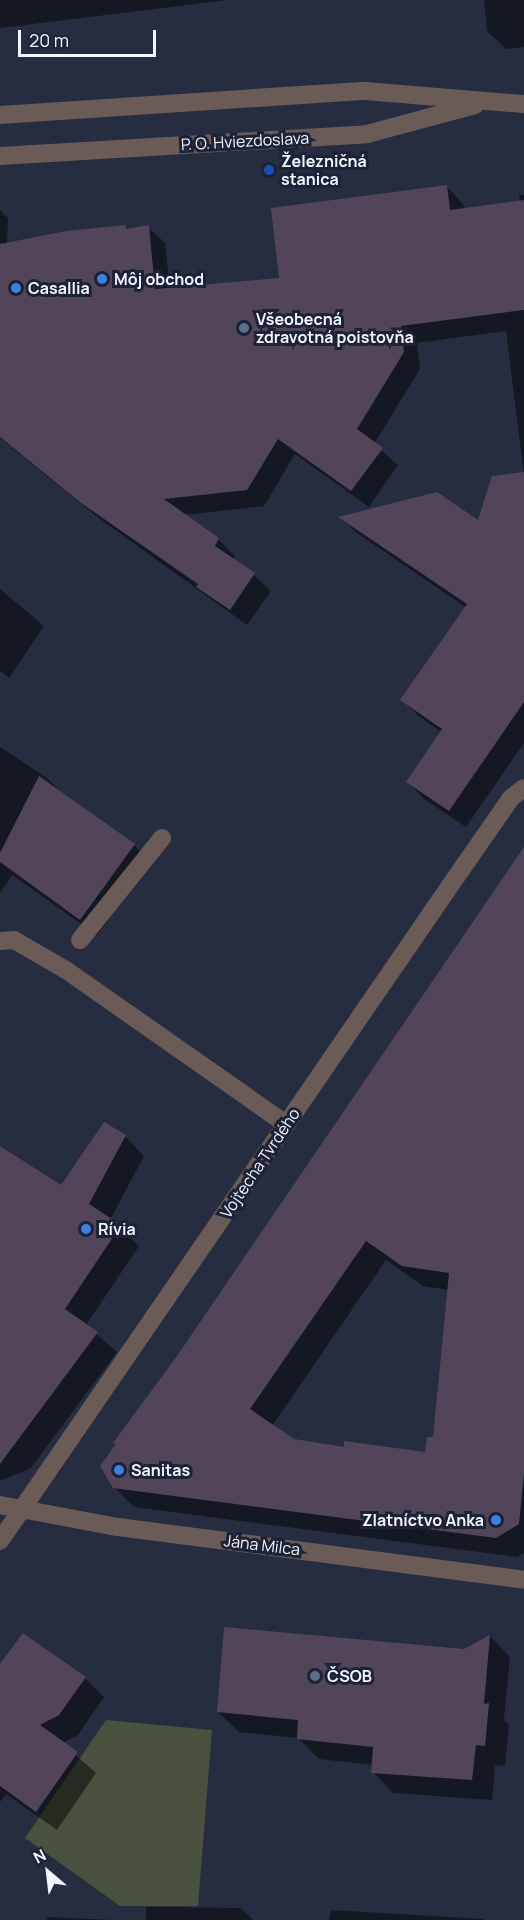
<!DOCTYPE html>
<meta charset="utf-8">
<style>
body{margin:0}
#map{position:relative;width:524px;height:1920px;overflow:hidden;background:#272d40;font-family:Manrope,sans-serif}
div>[style]{position:absolute}
.green>*{inset:0;background:#48523e}
.shadow>*{inset:0;background:#0007}
.building>*{inset:0;background:#524559}
.minor>*{height:18px;margin:-9px;padding:0 9px;transform-origin:9px;border-radius:9px;background:#6b5b57}
.dots>*{width:16px;height:16px;translate:-50% -50%;box-sizing:border-box;border:3px solid #1d2336;border-radius:50%}
span{translate:-50% -50%;white-space:nowrap;text-align:center;line-height:1.15;-webkit-text-stroke:6px #1d2336;paint-order:stroke}
.street-label{font-size:16px;color:#f2f5fd}
.poi-label{font-size:16px;color:#f2f5fd;font-weight:700}
.left{translate:0 -50%;text-align:left}
.right{translate:-100% -50%;text-align:right}
.north{position:absolute;left:18px;top:1842px;width:60px;height:60px;-webkit-text-stroke:4px #1d2336;paint-order:stroke;rotate:332deg;font-size:16px;font-weight:700;line-height:24px;text-align:center;color:#f2f5fd}
.north::after{content:'';display:block;margin:auto;width:21px;height:27px;background:#f2f5fd;clip-path:polygon(50% 0,100% 100%,50% 72%,0 100%)}
.scale{position:absolute;left:18px;top:30px;width:138px;height:27px;box-sizing:border-box;border:3px solid #f2f5fd;border-top:0;padding-left:8px;font-size:18px;line-height:21px;white-space:nowrap;color:#f2f5fd;-webkit-text-stroke:4px #1d2336;paint-order:stroke}
</style>
<div id="map">
<div class="green">
<div style="clip-path:polygon(106px 1720px,212px 1730px,198px 1906px,120px 1906px,25px 1838px)"></div>
</div>
<div class="shadow">
<div style="clip-path:polygon(0 0,228px 0,0 28px)"></div>
<div style="clip-path:polygon(484px 0,524px 0,524px 47px,506px 49px,487px 31px)"></div>
<div style="clip-path:polygon(447px 187px,463px 204px,464px 209px,520px 202px,519px 195px,524px 195px,524px 743px,466px 827px,424px 799px,408px 782px,441px 732px,419px 716px,402px 700px,467px 608px,357px 533px,341px 518px,479px 522px,524px 474px,506px 331px,417px 343px,420px 369px,374px 444px,398px 465px,369px 507px,295px 454px,264px 506px,184px 515px,218px 539px,235px 556px,233px 560px,254px 575px,271px 591px,247px 625px,100px 519px,0 438px,0 210px,8px 218px,7px 244px,125px 227px,129px 230px,148px 227px,165px 243px,170px 289px,281px 280px)"></div>
<div style="clip-path:polygon(0 589px,44px 626px,9px 678px,0 671px)"></div>
<div style="clip-path:polygon(0 747px,47px 778px,64px 795px,134px 845px,150px 862px,97px 935px,12px 875px,0 893px)"></div>
<div style="clip-path:polygon(evenodd,524px 853px,524px 1553px,517px 1557px,134px 1507px,114px 1487px,524px 853px,386px 1260px,423px 1286px,449px 1290px,434px 1439px,426px 1454px,345px 1449px,293px 1440px,272px 1426px,386px 1260px)"></div>
<div style="clip-path:polygon(125px 1136px,144px 1156px,110px 1220px,139px 1246px,86px 1325px,117px 1352px,31px 1468px,0 1481px,0 1147px,62px 1187px)"></div>
<div style="clip-path:polygon(490px 1636px,510px 1657px,504px 1720px,509px 1725px,505px 1766px,495px 1765px,492px 1800px,393px 1793px,373px 1772px,373px 1765px,319px 1759px,298px 1738px,239px 1732px,218px 1712px,464px 1650px)"></div>
<div style="clip-path:polygon(0 1667px,85px 1678px,104px 1697px,78px 1735px,62px 1743px,96px 1773px,57px 1830px,6px 1794px,0 1802px)"></div>
<div style="clip-path:polygon(146px 1907px,241px 1908px,253px 1920px,146px 1920px)"></div>
<div style="clip-path:polygon(331px 1910px,483px 1919px,484px 1920px,329px 1920px)"></div>
<div style="clip-path:polygon(47px 1917px,114px 1920px,47px 1920px)"></div>
</div>
<div class="building">
<div style="clip-path:polygon(447px 185px,450px 210px,524px 200px,524px 310px,401px 326px,404px 352px,357px 429px,383px 448px,351px 491px,278px 439px,247px 490px,164px 499px,219px 538px,215px 546px,255px 573px,230px 610px,196px 587px,198px 584px,81px 503px,0 437px,0 244px,66px 231px,126px 225px,126px 229px,149px 225px,155px 289px,279px 278px,271px 208px)"></div>
<div style="clip-path:polygon(524px 472px,524px 702px,449px 811px,406px 782px,442px 729px,400px 700px,467px 604px,338px 517px,437px 492px,478px 520px,492px 476px)"></div>
<div style="clip-path:polygon(39px 776px,135px 844px,80px 920px,0 862px,0 853px)"></div>
<div style="clip-path:polygon(evenodd,524px 847px,524px 1472px,519px 1524px,496px 1538px,113px 1488px,100px 1466px,116px 1444px,113px 1443px,177px 1356px,524px 847px,366px 1241px,402px 1266px,449px 1273px,433px 1437px,427px 1437px,425px 1452px,344px 1441px,344px 1447px,294px 1439px,250px 1409px,366px 1241px)"></div>
<div style="clip-path:polygon(104px 1122px,126px 1135px,89px 1204px,121px 1225px,65px 1309px,98px 1332px,0 1464px,0 1146px,61px 1185px)"></div>
<div style="clip-path:polygon(224px 1627px,464px 1649px,490px 1635px,484px 1704px,489px 1703px,485px 1746px,476px 1745px,472px 1780px,371px 1773px,373px 1747px,297px 1739px,298px 1720px,217px 1712px)"></div>
<div style="clip-path:polygon(23px 1633px,86px 1677px,59px 1715px,40px 1725px,78px 1752px,36px 1812px,0 1786px,0 1664px)"></div>
</div>
<div class="minor">
<div style="left:0;top:115px;width:366px;rotate:-3.8deg"></div>
<div style="left:365px;top:91px;width:160px;rotate:4.7deg"></div>
<div style="left:0;top:156px;width:368px;rotate:-3.4deg"></div>
<div style="left:367px;top:134px;width:112px;rotate:-15deg"></div>
<div style="left:80px;top:940px;width:131px;rotate:-51.2deg"></div>
<div style="left:0;top:941px;width:14px;rotate:-4deg"></div>
<div style="left:14px;top:940px;width:60px;rotate:30deg"></div>
<div style="left:66px;top:970px;width:269px;rotate:35deg"></div>
<div style="left:0;top:1505px;width:120px;rotate:10.6deg"></div>
<div style="left:118px;top:1527px;width:409px;rotate:7.4deg"></div>
<div style="left:0;top:1541px;width:802px;rotate:-55.52deg"></div>
<div style="left:454px;top:880px;width:100px;rotate:-55.2deg"></div>
<div style="left:511px;top:798px;width:16px;rotate:-38deg"></div>
</div>
<div class="dots">
<div style="left:269px;top:170px;background:#1a4fb4"></div>
<div style="left:102px;top:279px;background:#3f7fe0"></div>
<div style="left:16px;top:288px;background:#3f7fe0"></div>
<div style="left:244px;top:328px;background:#5c6f8a"></div>
<div style="left:86px;top:1229px;background:#3f7fe0"></div>
<div style="left:119px;top:1470px;background:#3f7fe0"></div>
<div style="left:496px;top:1520px;background:#3f7fe0"></div>
<div style="left:315px;top:1676px;background:#5c6f8a"></div>
</div>
<div class="street-label">
<span style="left:245px;top:141px;rotate:-3deg">P. O. Hviezdoslava</span>
<span style="left:260px;top:1163px;rotate:-56deg">Vojtecha Tvrdého</span>
<span style="left:262px;top:1545px;rotate:7deg">Jána Milca</span>
</div>
<div class="poi-label">
<span class="left" style="left:281px;top:170px">Železničná<br>stanica</span>
<span class="left" style="left:114px;top:279px">Môj obchod</span>
<span class="left" style="left:28px;top:288px">Casallia</span>
<span class="left" style="left:256px;top:328px">Všeobecná<br>zdravotná poistovňa</span>
<span class="left" style="left:98px;top:1229px">Rívia</span>
<span class="left" style="left:131px;top:1470px">Sanitas</span>
<span class="right" style="left:484px;top:1520px">Zlatníctvo Anka</span>
<span class="left" style="left:327px;top:1676px">ČSOB</span>
</div>
<div class="north">N</div>
<div class="scale">20 m</div>
</div>
